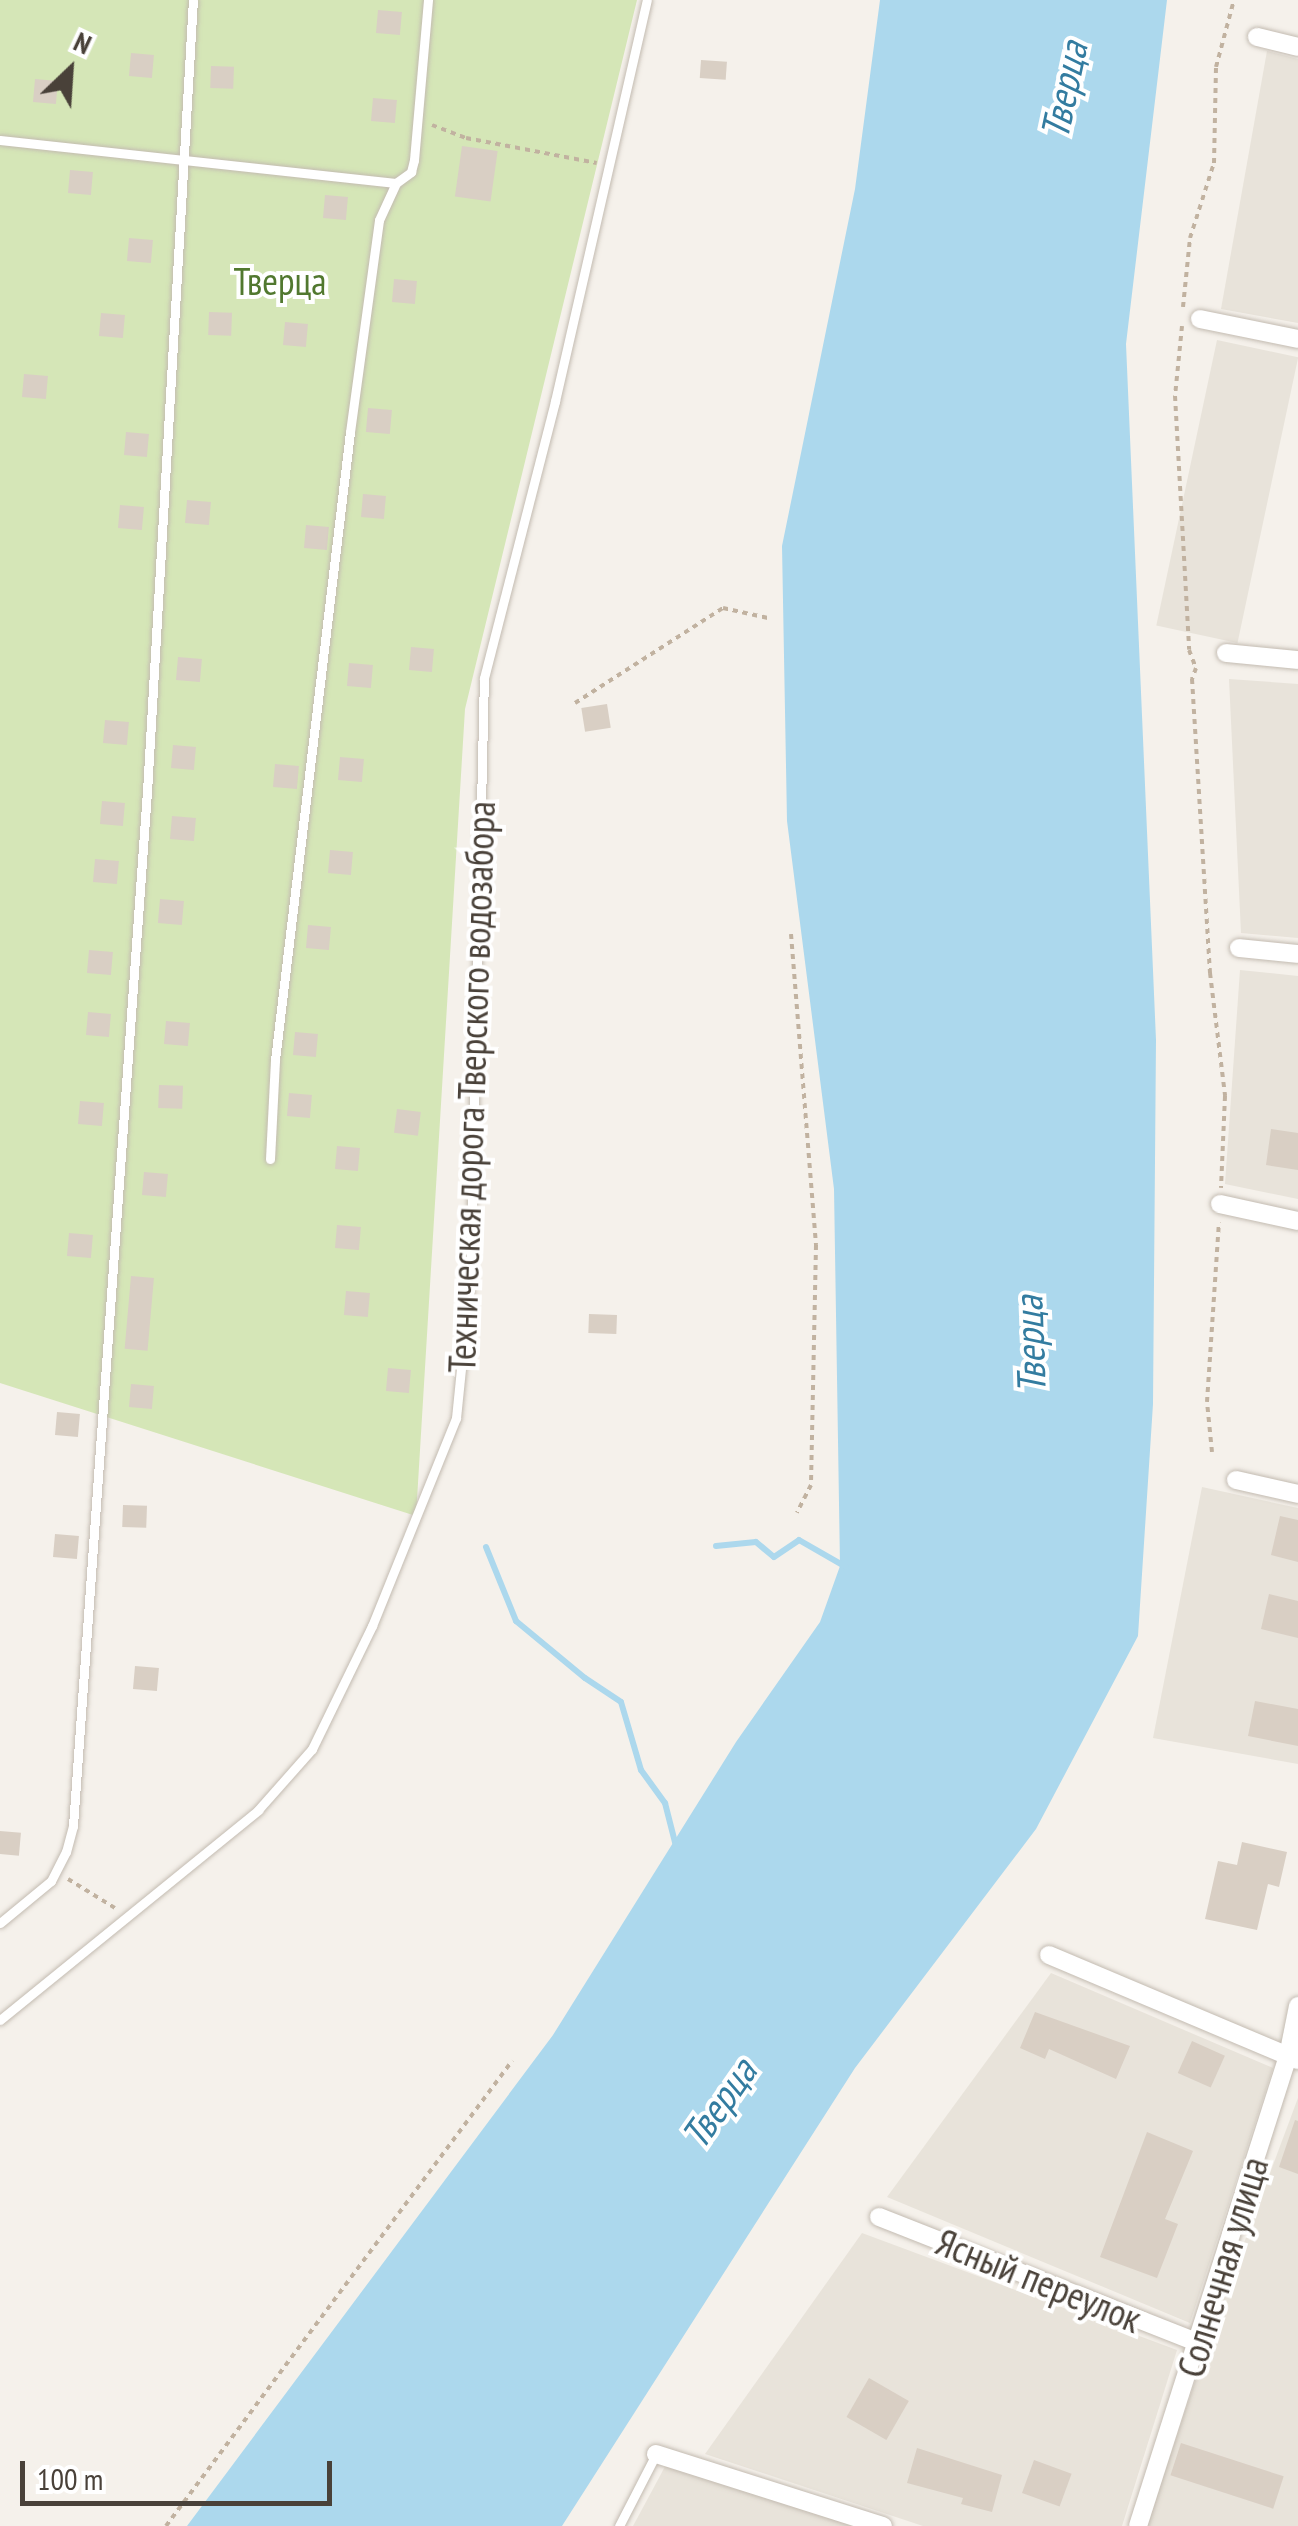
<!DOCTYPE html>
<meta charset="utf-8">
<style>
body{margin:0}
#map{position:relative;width:1298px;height:2526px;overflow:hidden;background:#f5f1eb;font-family:"PT Sans Narrow",sans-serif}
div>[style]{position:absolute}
.residential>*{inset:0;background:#e8e3da;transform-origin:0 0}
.green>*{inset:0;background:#d5e6b7}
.water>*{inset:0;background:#acd8ed}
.stream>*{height:6px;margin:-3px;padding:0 3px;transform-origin:3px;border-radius:3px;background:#acd8ed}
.building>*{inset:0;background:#d9cfc4;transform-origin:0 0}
.path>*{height:4px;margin-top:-2px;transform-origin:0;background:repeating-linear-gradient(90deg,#c1b2a0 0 5px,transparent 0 10px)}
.roads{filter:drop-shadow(0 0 2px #c3bbb1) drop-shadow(0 0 2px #c3bbb1)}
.lane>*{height:9px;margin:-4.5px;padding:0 4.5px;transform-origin:4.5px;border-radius:4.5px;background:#fff}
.street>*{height:18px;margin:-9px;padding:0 9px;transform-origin:9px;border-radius:9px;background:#fff}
span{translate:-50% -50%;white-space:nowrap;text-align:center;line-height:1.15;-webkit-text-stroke:8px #fff;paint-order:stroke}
.park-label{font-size:38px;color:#51782f}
.street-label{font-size:38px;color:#494139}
.water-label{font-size:40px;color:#337ca0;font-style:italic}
.north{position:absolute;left:20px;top:20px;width:100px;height:100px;-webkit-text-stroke:8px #fff;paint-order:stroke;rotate:25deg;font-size:28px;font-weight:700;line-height:40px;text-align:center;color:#494139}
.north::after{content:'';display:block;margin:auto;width:35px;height:45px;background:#494139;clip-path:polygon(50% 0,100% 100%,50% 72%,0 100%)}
.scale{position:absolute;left:20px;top:2461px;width:312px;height:45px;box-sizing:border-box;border:5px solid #494139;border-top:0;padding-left:12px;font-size:30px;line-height:35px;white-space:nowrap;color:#494139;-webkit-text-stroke:8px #fff;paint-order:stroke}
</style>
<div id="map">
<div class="residential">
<div style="clip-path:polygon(1267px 51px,1298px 59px,1298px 323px,1221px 309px)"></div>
<div style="left:1217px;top:340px;width:83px;height:292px;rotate:12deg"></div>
<div style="clip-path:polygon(1229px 679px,1298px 684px,1298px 938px,1241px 933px)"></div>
<div style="clip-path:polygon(1240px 970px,1298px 976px,1298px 1199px,1225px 1184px)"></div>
<div style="clip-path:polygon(1202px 1487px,1298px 1508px,1298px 1764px,1153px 1738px)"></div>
<div style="clip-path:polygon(1051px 1973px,1273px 2068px,1190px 2323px,887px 2197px)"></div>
<div style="clip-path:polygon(1298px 2098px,1298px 2526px,1147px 2526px,1216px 2318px)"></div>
<div style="clip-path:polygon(862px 2233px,1177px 2350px,1122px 2526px,923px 2526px,705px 2454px)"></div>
<div style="clip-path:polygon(668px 2461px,863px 2526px,633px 2526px)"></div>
</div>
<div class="green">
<div style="clip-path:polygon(0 0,637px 0,465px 709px,416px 1516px,0 1383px)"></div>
</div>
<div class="water">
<div style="clip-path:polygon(880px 0,1167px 0,1126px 344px,1156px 1040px,1153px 1404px,1138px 1636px,1036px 1829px,855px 2068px,562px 2526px,187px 2526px,553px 2035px,736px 1742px,820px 1622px,840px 1566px,834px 1189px,787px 821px,782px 546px,855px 189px)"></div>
</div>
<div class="stream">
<div style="left:716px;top:1546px;width:40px;rotate:-5.7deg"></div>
<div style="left:756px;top:1542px;width:23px;rotate:40deg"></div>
<div style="left:774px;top:1557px;width:30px;rotate:-34deg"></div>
<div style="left:799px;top:1540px;width:54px;rotate:29.9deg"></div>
<div style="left:486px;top:1547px;width:80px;rotate:67.9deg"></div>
<div style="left:516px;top:1621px;width:89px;rotate:39.6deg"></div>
<div style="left:585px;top:1678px;width:43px;rotate:33.7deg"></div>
<div style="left:621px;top:1702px;width:71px;rotate:73.6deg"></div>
<div style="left:641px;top:1770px;width:41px;rotate:54deg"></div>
<div style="left:665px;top:1803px;width:49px;rotate:75.7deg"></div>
</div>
<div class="building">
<div style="left:378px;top:10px;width:24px;height:23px;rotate:5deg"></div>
<div style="left:131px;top:53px;width:23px;height:23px;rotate:5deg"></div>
<div style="left:701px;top:60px;width:26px;height:18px;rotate:4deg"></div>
<div style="left:211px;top:66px;width:23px;height:22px;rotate:2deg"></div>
<div style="left:35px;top:79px;width:23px;height:23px;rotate:5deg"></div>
<div style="left:373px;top:98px;width:24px;height:23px;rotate:5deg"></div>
<div style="left:462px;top:146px;width:36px;height:51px;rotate:8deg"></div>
<div style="left:70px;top:170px;width:23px;height:23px;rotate:5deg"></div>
<div style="left:325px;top:195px;width:23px;height:23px;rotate:5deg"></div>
<div style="left:129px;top:238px;width:24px;height:23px;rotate:5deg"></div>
<div style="left:394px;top:279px;width:23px;height:23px;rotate:5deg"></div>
<div style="left:209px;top:312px;width:23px;height:23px;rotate:2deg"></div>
<div style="left:101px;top:313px;width:24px;height:23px;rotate:5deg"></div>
<div style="left:285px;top:322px;width:23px;height:23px;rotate:5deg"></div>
<div style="left:24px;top:374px;width:24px;height:23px;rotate:5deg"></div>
<div style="left:368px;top:408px;width:24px;height:24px;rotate:5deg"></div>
<div style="left:126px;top:432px;width:23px;height:23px;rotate:5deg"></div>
<div style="left:363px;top:494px;width:23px;height:23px;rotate:5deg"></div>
<div style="left:187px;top:500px;width:24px;height:23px;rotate:5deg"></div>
<div style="left:120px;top:505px;width:24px;height:23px;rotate:5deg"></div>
<div style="left:306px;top:525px;width:23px;height:23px;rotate:5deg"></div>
<div style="left:411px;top:647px;width:23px;height:23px;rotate:5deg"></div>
<div style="left:178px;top:657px;width:24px;height:23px;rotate:5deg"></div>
<div style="left:349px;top:663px;width:24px;height:23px;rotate:5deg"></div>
<div style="left:607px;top:704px;width:24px;height:26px;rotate:81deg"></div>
<div style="left:105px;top:720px;width:24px;height:23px;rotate:5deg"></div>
<div style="left:173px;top:745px;width:23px;height:23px;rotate:5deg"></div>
<div style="left:340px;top:757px;width:24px;height:23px;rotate:5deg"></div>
<div style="left:275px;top:764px;width:24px;height:23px;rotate:5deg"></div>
<div style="left:102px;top:801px;width:23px;height:23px;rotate:5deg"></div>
<div style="left:172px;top:816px;width:24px;height:23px;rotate:5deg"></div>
<div style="left:330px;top:850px;width:23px;height:23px;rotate:5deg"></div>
<div style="left:95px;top:859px;width:24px;height:23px;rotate:5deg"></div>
<div style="left:160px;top:899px;width:24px;height:24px;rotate:5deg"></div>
<div style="left:308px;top:925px;width:23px;height:23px;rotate:5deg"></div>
<div style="left:89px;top:950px;width:24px;height:23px;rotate:5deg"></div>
<div style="left:88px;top:1012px;width:23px;height:23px;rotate:5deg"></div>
<div style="left:166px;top:1021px;width:24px;height:23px;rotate:5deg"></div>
<div style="left:295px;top:1032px;width:23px;height:23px;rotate:5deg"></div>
<div style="left:159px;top:1085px;width:24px;height:23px;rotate:2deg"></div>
<div style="left:289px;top:1093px;width:23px;height:23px;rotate:5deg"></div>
<div style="left:80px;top:1101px;width:24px;height:23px;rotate:5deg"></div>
<div style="left:397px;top:1109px;width:24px;height:24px;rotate:7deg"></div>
<div style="clip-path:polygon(1271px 1129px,1298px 1133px,1298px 1170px,1266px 1165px)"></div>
<div style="left:337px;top:1146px;width:23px;height:23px;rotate:5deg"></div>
<div style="left:144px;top:1172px;width:24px;height:23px;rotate:5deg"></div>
<div style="left:337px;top:1225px;width:24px;height:23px;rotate:5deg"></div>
<div style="left:69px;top:1233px;width:24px;height:23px;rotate:5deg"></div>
<div style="left:131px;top:1276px;width:23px;height:73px;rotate:5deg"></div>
<div style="left:346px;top:1291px;width:24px;height:24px;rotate:5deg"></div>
<div style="left:589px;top:1314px;width:28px;height:19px;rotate:2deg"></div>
<div style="left:388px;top:1368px;width:23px;height:23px;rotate:5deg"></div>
<div style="left:131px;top:1384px;width:23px;height:23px;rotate:5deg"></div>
<div style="left:57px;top:1412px;width:23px;height:23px;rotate:5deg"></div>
<div style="left:123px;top:1505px;width:24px;height:22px;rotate:2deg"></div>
<div style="clip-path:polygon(1280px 1516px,1298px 1520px,1298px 1562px,1271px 1555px)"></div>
<div style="left:55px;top:1534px;width:24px;height:23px;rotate:5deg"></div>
<div style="clip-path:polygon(1269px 1594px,1298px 1601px,1298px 1638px,1261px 1629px)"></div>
<div style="left:135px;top:1666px;width:24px;height:23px;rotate:5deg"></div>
<div style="clip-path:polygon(1255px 1701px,1298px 1709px,1298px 1746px,1248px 1736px)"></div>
<div style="left:0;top:1831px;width:21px;height:23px;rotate:5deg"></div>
<div style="clip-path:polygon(1242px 1842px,1287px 1852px,1279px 1887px,1268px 1884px,1257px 1930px,1205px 1919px,1218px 1861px,1237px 1865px)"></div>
<div style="clip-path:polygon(1035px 2012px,1130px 2046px,1116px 2079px,1049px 2049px,1045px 2059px,1020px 2048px)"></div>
<div style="left:1192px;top:2041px;width:36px;height:35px;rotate:24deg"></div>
<div style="clip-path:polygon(1295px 2120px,1298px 2121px,1298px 2174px,1279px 2167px)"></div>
<div style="clip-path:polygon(1147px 2132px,1193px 2151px,1165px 2219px,1178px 2224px,1157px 2278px,1100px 2257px)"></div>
<div style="left:869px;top:2378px;width:46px;height:45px;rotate:30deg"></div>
<div style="left:1181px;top:2443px;width:108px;height:34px;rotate:18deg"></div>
<div style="clip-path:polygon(917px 2448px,1002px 2475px,992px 2512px,961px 2504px,963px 2498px,907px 2483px)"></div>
<div style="left:1034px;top:2460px;width:40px;height:35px;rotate:20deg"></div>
</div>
<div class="path">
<div style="left:432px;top:125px;width:36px;rotate:21deg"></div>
<div style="left:466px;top:138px;width:133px;rotate:10.8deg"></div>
<div style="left:1183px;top:307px;width:69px;rotate:-84.2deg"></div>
<div style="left:1190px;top:238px;width:79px;rotate:-72.3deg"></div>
<div style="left:1214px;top:163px;width:96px;rotate:-88.8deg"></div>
<div style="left:1216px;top:67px;width:69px;rotate:-75deg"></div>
<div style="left:1182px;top:326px;width:70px;rotate:95.7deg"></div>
<div style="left:1175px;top:396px;width:254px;rotate:86.8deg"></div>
<div style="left:1189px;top:650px;width:19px;rotate:69deg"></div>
<div style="left:1196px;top:668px;width:12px;rotate:110deg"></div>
<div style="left:1192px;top:679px;width:295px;rotate:86.5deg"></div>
<div style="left:1210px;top:973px;width:124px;rotate:83deg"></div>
<div style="left:1225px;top:1096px;width:92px;rotate:92.5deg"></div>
<div style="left:575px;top:703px;width:176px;rotate:-32.7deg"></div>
<div style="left:723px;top:608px;width:46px;rotate:12.5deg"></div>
<div style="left:791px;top:934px;width:312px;rotate:85.4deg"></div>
<div style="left:816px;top:1245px;width:240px;rotate:91.2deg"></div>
<div style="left:811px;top:1485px;width:31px;rotate:117deg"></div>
<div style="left:1212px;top:1452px;width:50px;rotate:-95.7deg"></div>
<div style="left:1207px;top:1402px;width:180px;rotate:-86.2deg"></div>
<div style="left:68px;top:1879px;width:55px;rotate:31.7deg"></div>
<div style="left:166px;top:2526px;width:580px;rotate:-53.35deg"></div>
</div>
<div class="roads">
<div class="lane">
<div style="left:0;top:140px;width:398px;rotate:6.2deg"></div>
<div style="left:396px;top:183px;width:19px;rotate:-36deg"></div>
<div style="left:411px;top:172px;width:12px;rotate:-76deg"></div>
<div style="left:414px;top:160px;width:161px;rotate:-85deg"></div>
<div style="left:270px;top:1159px;width:99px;rotate:-87.1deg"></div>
<div style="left:275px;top:1060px;width:632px;rotate:-83.19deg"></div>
<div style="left:350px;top:432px;width:214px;rotate:-82.2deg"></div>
<div style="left:379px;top:220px;width:41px;rotate:-65.3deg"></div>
<div style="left:0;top:1923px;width:66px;rotate:-39.5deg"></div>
<div style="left:51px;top:1881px;width:33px;rotate:-63deg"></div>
<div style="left:66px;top:1852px;width:27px;rotate:-75deg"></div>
<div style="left:73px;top:1826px;width:1037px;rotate:-85.91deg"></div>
<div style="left:147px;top:792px;width:793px;rotate:-86.68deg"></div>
<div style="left:0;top:2020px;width:333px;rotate:-39.1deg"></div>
<div style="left:258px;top:1810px;width:81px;rotate:-48.5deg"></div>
<div style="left:312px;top:1749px;width:137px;rotate:-64deg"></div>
<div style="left:372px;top:1626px;width:224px;rotate:-68deg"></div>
<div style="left:456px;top:1418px;width:140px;rotate:-84.2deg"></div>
<div style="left:470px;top:1279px;width:601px;rotate:-88.67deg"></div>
<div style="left:484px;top:678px;width:286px;rotate:-75.6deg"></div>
<div style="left:555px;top:401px;width:411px;rotate:-77.1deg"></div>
<div style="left:619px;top:2526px;width:81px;rotate:-62.8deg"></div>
</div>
<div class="street">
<div style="left:1257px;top:37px;width:42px;rotate:13.7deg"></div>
<div style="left:1200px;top:319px;width:100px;rotate:11.5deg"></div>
<div style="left:1226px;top:653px;width:72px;rotate:5.6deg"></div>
<div style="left:1239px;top:948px;width:59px;rotate:5.8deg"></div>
<div style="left:1220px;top:1204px;width:80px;rotate:12.3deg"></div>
<div style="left:1236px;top:1480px;width:64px;rotate:12.7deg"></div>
<div style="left:1049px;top:1955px;width:270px;rotate:22.9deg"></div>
<div style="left:879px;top:2217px;width:344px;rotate:21.5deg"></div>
<div style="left:656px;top:2454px;width:238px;rotate:17.6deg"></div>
<div style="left:1138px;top:2526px;width:493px;rotate:-72.3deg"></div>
<div style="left:1288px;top:2056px;width:51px;rotate:-78.7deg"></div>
</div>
</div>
<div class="park-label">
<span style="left:280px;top:281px">Тверца</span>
</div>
<div class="street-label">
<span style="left:471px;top:1087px;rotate:-88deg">Техническая дорога Тверского водозабора</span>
<span style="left:1222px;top:2267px;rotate:-73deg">Солнечная улица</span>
<span style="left:1039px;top:2280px;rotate:22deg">Ясный переулок</span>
</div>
<div class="water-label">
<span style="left:1063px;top:90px;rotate:-78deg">Тверца</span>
<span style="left:1029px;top:1345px;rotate:-92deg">Тверца</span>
<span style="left:718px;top:2103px;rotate:-55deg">Тверца</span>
</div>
<div class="north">N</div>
<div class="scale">100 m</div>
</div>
